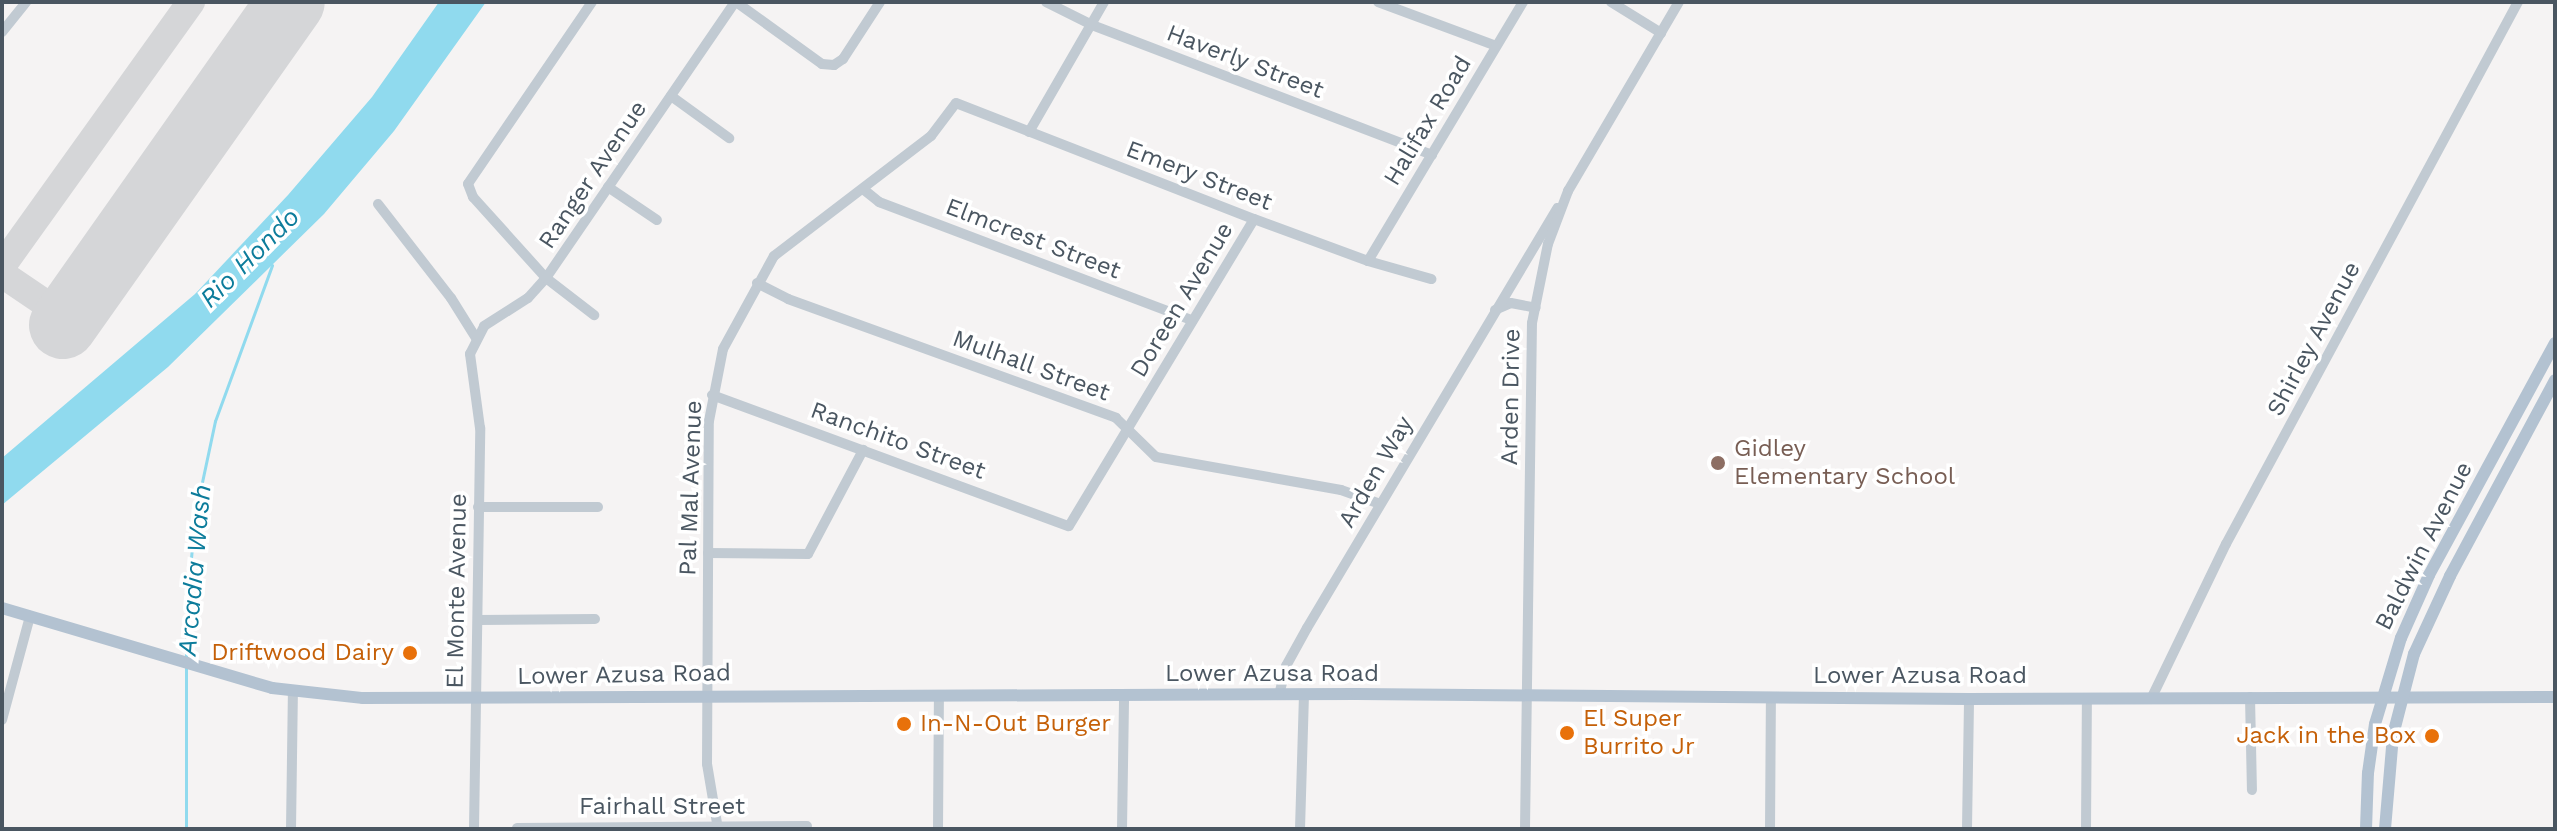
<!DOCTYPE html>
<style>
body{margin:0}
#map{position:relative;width:2557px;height:831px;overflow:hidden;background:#f5f3f3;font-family:"Work Sans",sans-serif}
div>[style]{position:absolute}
.water>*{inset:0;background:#90daee}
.stream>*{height:3px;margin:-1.5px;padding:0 1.5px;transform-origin:1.5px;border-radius:1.5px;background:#90daee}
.taxiway>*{height:28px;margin:-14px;padding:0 14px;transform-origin:14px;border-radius:14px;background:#d5d6d8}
.runway>*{height:68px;margin:-34px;padding:0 34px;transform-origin:34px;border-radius:34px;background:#d5d6d8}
.minor>*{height:10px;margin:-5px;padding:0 5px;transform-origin:5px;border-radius:5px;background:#c1cad2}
.major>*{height:12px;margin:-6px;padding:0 6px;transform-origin:6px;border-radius:6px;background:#b3c2d1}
.dots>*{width:22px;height:22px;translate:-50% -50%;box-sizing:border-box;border:4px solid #fff;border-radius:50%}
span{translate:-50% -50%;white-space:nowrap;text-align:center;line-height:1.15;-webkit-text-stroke:7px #fff;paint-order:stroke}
.street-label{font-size:24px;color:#4a5661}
.education-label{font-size:24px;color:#785e54}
.left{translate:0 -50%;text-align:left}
.food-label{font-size:24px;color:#c56008}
.right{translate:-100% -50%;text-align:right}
.water-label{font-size:26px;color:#0c7c9b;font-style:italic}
.frame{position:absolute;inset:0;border:4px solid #4a5661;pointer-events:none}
</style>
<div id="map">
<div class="water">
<div style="clip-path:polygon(439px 2px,486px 2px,394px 131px,324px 214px,168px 367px,2px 505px,2px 458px,195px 294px,288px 195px,372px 97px)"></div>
</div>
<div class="stream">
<div style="left:186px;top:657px;width:46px;rotate:-90deg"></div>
<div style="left:186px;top:611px;width:96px;rotate:-84.6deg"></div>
<div style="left:195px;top:515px;width:96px;rotate:-78deg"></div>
<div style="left:215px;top:421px;width:166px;rotate:-69.9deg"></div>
<div style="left:186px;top:829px;width:164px;rotate:-90deg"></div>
</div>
<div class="taxiway">
<div style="left:2px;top:266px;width:325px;rotate:-54.4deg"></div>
<div style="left:2px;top:274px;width:78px;rotate:34.1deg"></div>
</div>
<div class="runway">
<div style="left:63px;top:325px;width:395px;rotate:-54.8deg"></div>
</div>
<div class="minor">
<div style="left:592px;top:2px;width:220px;rotate:124.3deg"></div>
<div style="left:468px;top:184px;width:14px;rotate:69deg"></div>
<div style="left:473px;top:197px;width:109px;rotate:48deg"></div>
<div style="left:546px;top:278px;width:61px;rotate:37.6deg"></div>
<div style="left:736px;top:2px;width:106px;rotate:35.8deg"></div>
<div style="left:822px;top:64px;width:12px;rotate:5deg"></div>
<div style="left:834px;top:65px;width:11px;rotate:-34deg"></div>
<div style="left:843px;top:59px;width:68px;rotate:-57deg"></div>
<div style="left:1046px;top:2px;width:51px;rotate:26.6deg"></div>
<div style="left:1092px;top:25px;width:364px;rotate:20.9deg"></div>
<div style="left:1378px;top:2px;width:126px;rotate:20.4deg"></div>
<div style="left:1611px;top:2px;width:59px;rotate:31.8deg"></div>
<div style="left:2px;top:32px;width:38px;rotate:-51deg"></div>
<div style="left:671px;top:96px;width:72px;rotate:35.9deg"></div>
<div style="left:1029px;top:132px;width:150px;rotate:-60deg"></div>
<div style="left:608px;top:187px;width:59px;rotate:34deg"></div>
<div style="left:863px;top:189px;width:21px;rotate:39deg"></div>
<div style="left:879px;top:202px;width:335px;rotate:20.7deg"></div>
<div style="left:378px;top:204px;width:119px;rotate:52.2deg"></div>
<div style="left:451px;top:298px;width:47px;rotate:58deg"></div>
<div style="left:1368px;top:261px;width:302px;rotate:-59.1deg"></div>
<div style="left:757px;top:283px;width:35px;rotate:27deg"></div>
<div style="left:788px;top:299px;width:349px;rotate:19.9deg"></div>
<div style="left:1116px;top:418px;width:56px;rotate:44.3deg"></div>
<div style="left:1156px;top:457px;width:188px;rotate:10.1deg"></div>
<div style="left:1341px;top:490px;width:41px;rotate:19.7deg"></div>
<div style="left:1495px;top:310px;width:17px;rotate:-24deg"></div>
<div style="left:1511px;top:303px;width:25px;rotate:11deg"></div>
<div style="left:712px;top:395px;width:380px;rotate:20.2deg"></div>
<div style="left:1069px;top:526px;width:358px;rotate:-58.9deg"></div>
<div style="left:478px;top:507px;width:120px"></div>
<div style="left:708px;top:553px;width:100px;rotate:0.6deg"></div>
<div style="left:808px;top:554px;width:118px;rotate:-62.1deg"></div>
<div style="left:478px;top:620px;width:117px;rotate:-0.5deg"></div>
<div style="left:1279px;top:695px;width:30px;rotate:-76deg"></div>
<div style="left:1286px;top:666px;width:43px;rotate:-61.1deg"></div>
<div style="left:1307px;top:628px;width:489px;rotate:-59.2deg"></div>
<div style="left:2152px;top:697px;width:170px;rotate:-64.2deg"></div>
<div style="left:2226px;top:544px;width:616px;rotate:-61.69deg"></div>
<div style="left:2250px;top:697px;width:93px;rotate:88.8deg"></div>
<div style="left:2px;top:720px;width:108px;rotate:-74.9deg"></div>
<div style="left:517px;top:828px;width:290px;rotate:-0.4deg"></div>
<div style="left:291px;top:829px;width:137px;rotate:-89.2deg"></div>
<div style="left:474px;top:829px;width:401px;rotate:-89.1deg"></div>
<div style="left:480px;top:428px;width:75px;rotate:-97.7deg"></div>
<div style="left:470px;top:354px;width:31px;rotate:-63deg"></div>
<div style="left:484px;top:326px;width:52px;rotate:-32.5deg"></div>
<div style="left:528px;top:298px;width:27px;rotate:-48deg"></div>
<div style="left:546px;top:278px;width:335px;rotate:-55.6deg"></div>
<div style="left:718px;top:829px;width:66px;rotate:-99.6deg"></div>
<div style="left:707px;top:764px;width:343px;rotate:-89.7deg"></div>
<div style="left:709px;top:421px;width:73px;rotate:-79deg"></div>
<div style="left:723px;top:349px;width:106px;rotate:-61.3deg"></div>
<div style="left:774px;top:256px;width:198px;rotate:-37.4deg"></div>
<div style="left:931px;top:136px;width:41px;rotate:-52.9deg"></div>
<div style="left:956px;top:103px;width:320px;rotate:21.3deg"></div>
<div style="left:1254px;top:219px;width:121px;rotate:20.2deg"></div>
<div style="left:1368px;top:261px;width:66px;rotate:15.9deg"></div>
<div style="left:938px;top:829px;width:133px;rotate:-89.6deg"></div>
<div style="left:1122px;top:829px;width:131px;rotate:-89.1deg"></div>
<div style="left:1300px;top:829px;width:134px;rotate:-88.3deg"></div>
<div style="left:1525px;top:829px;width:506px;rotate:-89.21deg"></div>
<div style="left:1532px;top:323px;width:81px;rotate:-78.6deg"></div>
<div style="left:1548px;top:244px;width:57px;rotate:-69.3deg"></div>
<div style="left:1568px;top:191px;width:219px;rotate:-59.6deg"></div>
<div style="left:1770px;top:829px;width:131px;rotate:-89.6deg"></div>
<div style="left:1967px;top:829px;width:130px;rotate:-89.1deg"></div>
<div style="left:2086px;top:829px;width:131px;rotate:-89.6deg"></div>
</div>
<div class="major">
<div style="left:2px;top:608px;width:282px;rotate:16.5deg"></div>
<div style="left:272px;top:688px;width:92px;rotate:6.3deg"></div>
<div style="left:363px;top:698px;width:994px;rotate:-0.23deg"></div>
<div style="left:1357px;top:694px;width:612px;rotate:0.47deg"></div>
<div style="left:1969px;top:699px;width:586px;rotate:-0.2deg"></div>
<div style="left:2366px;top:829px;width:56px;rotate:-88deg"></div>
<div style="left:2368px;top:773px;width:49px;rotate:-81.9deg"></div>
<div style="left:2375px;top:724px;width:90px;rotate:-73.2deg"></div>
<div style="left:2401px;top:638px;width:69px;rotate:-66deg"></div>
<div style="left:2429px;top:575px;width:264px;rotate:-61.5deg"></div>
<div style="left:2385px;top:829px;width:94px;rotate:-85.1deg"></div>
<div style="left:2393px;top:735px;width:84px;rotate:-75.5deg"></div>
<div style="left:2414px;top:654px;width:86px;rotate:-65.2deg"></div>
<div style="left:2450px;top:576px;width:222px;rotate:-61.8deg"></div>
</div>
<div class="dots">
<div style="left:1718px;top:463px;background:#8d6e63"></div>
<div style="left:410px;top:653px;background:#e8710a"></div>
<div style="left:904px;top:724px;background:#e8710a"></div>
<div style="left:1567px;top:733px;background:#e8710a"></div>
<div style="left:2432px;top:736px;background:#e8710a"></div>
</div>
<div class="street-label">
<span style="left:1245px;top:62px;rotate:21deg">Haverly Street</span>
<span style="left:1428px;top:121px;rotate:-59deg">Halifax Road</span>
<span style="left:593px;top:175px;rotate:-56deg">Ranger Avenue</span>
<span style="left:1199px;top:176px;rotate:21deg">Emery Street</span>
<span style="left:1033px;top:239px;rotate:21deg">Elmcrest Street</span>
<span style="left:1182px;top:300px;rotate:-59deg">Doreen Avenue</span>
<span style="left:2314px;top:339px;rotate:-62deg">Shirley Avenue</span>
<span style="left:1031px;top:366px;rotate:20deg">Mulhall Street</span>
<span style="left:1511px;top:397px;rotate:-89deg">Arden Drive</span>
<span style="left:898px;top:441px;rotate:20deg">Ranchito Street</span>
<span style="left:1376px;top:472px;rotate:-60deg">Arden Way</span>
<span style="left:691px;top:488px;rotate:-88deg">Pal Mal Avenue</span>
<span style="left:2424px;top:546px;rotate:-63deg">Baldwin Avenue</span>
<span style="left:457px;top:591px;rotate:-89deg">El Monte Avenue</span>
<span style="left:1272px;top:674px">Lower Azusa Road</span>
<span style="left:624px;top:675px;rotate:-1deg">Lower Azusa Road</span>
<span style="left:1920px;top:676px">Lower Azusa Road</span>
<span style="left:662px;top:807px">Fairhall Street</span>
</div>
<div class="education-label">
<span class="left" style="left:1734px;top:463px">Gidley<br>Elementary School</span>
</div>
<div class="food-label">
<span class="right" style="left:394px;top:653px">Driftwood Dairy</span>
<span class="left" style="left:1583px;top:733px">El Super<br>Burrito Jr</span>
<span class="left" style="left:920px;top:724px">In-N-Out Burger</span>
<span class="right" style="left:2416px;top:736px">Jack in the Box</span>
</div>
<div class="water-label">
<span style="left:250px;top:258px;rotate:-45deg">Rio Hondo</span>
<span style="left:195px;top:570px;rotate:-85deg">Arcadia Wash</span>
</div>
<div class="frame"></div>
</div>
